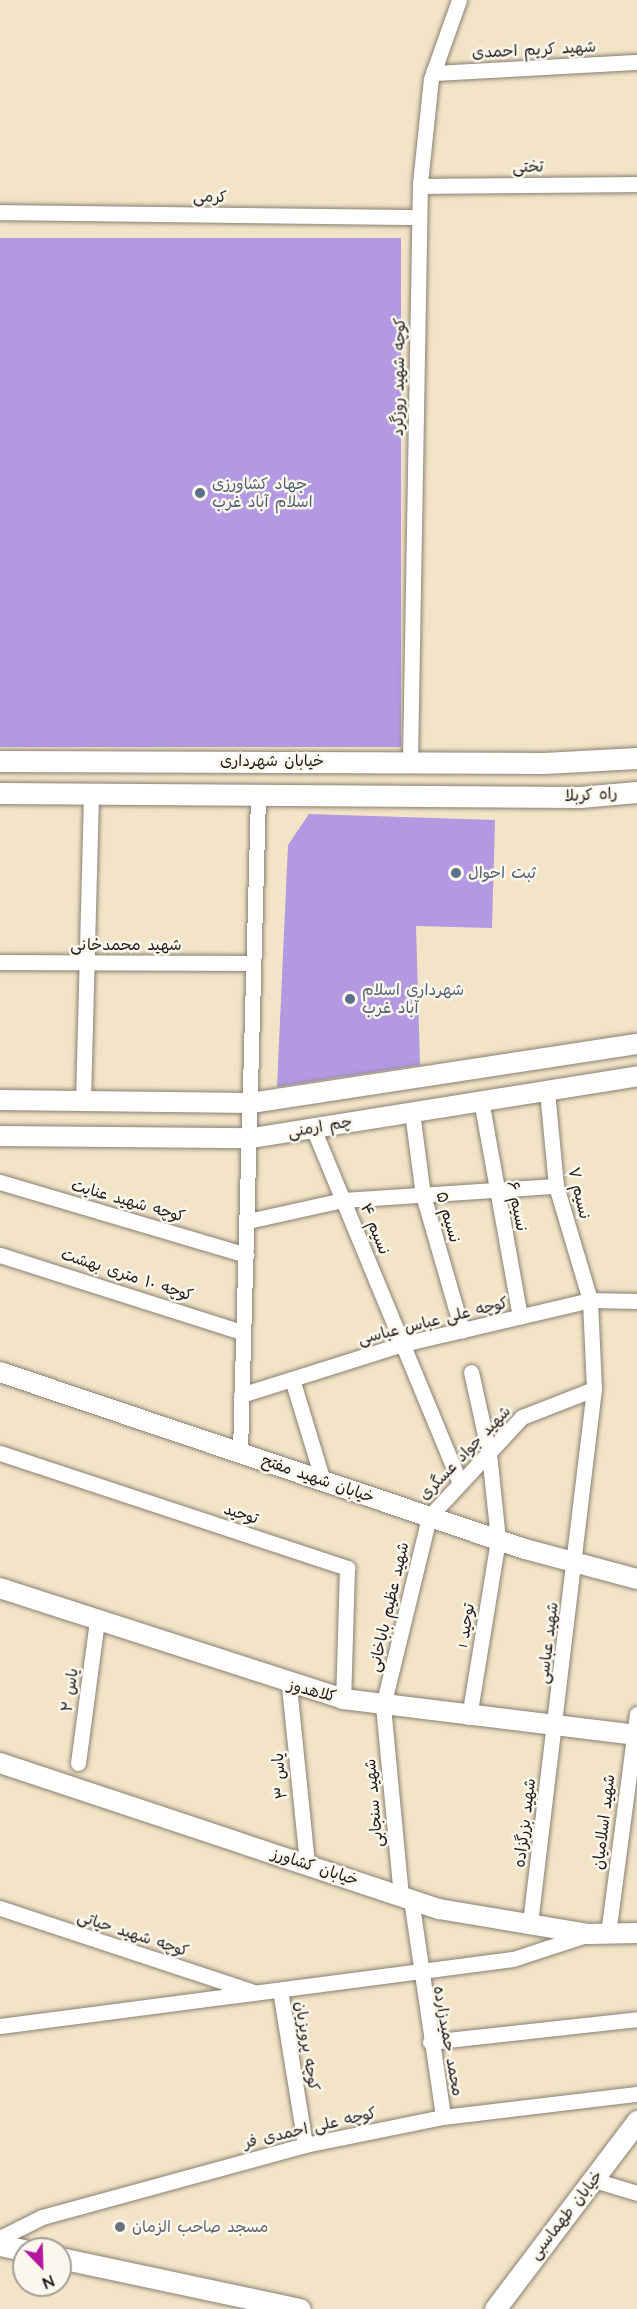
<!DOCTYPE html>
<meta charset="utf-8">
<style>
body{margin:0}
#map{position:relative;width:637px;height:2309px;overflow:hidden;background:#f3e3c7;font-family:"Architects Daughter","Playpen Sans Arabic",sans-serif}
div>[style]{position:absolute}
.building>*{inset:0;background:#b299e1;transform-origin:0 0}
.roads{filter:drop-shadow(0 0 2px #888072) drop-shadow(0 0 2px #888072)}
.minor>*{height:15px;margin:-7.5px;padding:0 7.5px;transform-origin:7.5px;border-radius:7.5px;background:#fff}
.tertiary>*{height:20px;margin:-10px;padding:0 10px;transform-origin:10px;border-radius:10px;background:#fff}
.secondary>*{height:21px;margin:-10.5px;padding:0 10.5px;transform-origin:10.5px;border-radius:10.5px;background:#fff}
.dots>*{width:16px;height:16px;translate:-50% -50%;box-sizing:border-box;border:3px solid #fbf7ec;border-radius:50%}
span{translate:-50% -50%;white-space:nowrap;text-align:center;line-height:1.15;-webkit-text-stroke:5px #fbf7ec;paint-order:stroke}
.street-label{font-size:16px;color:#1c1c1c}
.service-label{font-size:16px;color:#4e5e75}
.left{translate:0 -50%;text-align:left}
.worship-label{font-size:16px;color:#5b616d}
.north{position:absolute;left:12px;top:2237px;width:60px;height:60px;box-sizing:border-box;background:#fbf7ec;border:2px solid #a29f99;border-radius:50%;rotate:157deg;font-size:16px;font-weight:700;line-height:24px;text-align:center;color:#1c1c1c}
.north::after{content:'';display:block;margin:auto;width:21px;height:27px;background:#b5179e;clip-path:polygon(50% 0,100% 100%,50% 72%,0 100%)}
</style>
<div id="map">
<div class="building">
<div style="left:0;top:238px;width:401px;height:509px"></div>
<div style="clip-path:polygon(309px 814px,495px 820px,492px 928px,416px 926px,420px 1065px,277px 1087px,288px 845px)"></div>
</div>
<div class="roads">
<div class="minor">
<div style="left:433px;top:73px;width:204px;rotate:-3.1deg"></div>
<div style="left:420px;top:186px;width:217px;rotate:-0.5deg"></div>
<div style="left:0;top:212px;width:419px;rotate:0.7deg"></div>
<div style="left:410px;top:761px;width:578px;rotate:-89.01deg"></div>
<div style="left:420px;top:183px;width:105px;rotate:-84deg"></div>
<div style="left:431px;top:79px;width:84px;rotate:-70.5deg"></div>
<div style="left:0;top:962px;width:252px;rotate:0.2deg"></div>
<div style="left:481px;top:1100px;width:220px;rotate:79.8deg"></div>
<div style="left:83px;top:1101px;width:307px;rotate:-88.5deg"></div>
<div style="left:412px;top:1112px;width:84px;rotate:82.5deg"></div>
<div style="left:423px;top:1195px;width:141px;rotate:73.9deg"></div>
<div style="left:313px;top:1128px;width:384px;rotate:67.5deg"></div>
<div style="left:0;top:1182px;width:257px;rotate:16.5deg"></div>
<div style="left:248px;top:1221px;width:97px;rotate:-12.5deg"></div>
<div style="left:343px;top:1200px;width:213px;rotate:-3.8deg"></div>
<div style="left:0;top:1255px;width:254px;rotate:17.7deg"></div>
<div style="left:292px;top:1379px;width:107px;rotate:73.1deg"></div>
<div style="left:241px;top:1395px;width:170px;rotate:-17.5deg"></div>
<div style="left:403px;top:1344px;width:192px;rotate:-13.2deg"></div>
<div style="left:590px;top:1300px;width:47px;rotate:1.2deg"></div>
<div style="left:240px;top:1452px;width:657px;rotate:-88.43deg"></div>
<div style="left:0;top:1453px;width:366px;rotate:18.3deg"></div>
<div style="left:347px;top:1568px;width:131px;rotate:91.7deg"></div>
<div style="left:289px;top:1686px;width:179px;rotate:84.2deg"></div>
<div style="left:469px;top:1717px;width:180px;rotate:-80.7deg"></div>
<div style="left:498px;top:1539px;width:86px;rotate:-96deg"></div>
<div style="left:489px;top:1453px;width:83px;rotate:-102.5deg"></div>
<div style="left:78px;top:1763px;width:143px;rotate:-82.4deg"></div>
<div style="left:401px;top:1896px;width:191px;rotate:-95.4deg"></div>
<div style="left:383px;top:1706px;width:195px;rotate:-76.3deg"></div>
<div style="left:429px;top:1517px;width:137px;rotate:-47.1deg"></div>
<div style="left:522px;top:1417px;width:77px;rotate:-21.3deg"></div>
<div style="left:411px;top:1899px;width:220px;rotate:81.6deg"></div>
<div style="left:0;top:1908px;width:264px;rotate:18.3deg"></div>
<div style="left:530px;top:1923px;width:538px;rotate:-83.17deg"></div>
<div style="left:594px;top:1389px;width:89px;rotate:-92.6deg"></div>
<div style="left:590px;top:1300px;width:119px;rotate:-106.6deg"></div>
<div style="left:556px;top:1186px;width:96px;rotate:-95.4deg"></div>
<div style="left:608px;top:1934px;width:222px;rotate:-82.5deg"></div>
<div style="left:280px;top:1990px;width:157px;rotate:80.8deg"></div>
<div style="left:0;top:2026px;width:517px;rotate:-7.44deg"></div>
<div style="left:513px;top:1959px;width:80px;rotate:-18.2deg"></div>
<div style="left:430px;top:2042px;width:208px;rotate:-6.3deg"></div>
<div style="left:594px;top:2180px;width:45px;rotate:16.8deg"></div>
<div style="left:0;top:2238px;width:47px;rotate:-26.6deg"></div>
<div style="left:42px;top:2217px;width:273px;rotate:-15.3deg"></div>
<div style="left:305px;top:2145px;width:141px;rotate:-11.5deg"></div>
<div style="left:443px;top:2117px;width:195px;rotate:-6.8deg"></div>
</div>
<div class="tertiary">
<div style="left:0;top:1100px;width:251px;rotate:0.7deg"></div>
<div style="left:251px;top:1103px;width:390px;rotate:-8.7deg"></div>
<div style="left:0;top:1136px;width:252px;rotate:0.5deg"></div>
<div style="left:252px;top:1138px;width:390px;rotate:-9.1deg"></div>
<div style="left:0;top:1372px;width:554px;rotate:18.63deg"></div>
<div style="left:525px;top:1549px;width:116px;rotate:15deg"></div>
<div style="left:0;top:1588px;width:361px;rotate:17.9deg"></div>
<div style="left:343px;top:1699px;width:296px;rotate:7deg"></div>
<div style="left:0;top:1763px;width:463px;rotate:18.4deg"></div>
<div style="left:439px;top:1909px;width:152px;rotate:9.5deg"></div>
<div style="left:589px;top:1934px;width:48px;rotate:-1.2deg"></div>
</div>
<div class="secondary">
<div style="left:0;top:761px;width:544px;rotate:0.21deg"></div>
<div style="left:544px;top:763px;width:93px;rotate:-3.1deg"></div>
<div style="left:0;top:793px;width:580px;rotate:0.4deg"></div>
<div style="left:580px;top:797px;width:57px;rotate:-5deg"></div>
<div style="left:0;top:2245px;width:25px;rotate:12deg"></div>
<div style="left:60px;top:2258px;width:245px;rotate:12deg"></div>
<div style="left:495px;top:2309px;width:236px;rotate:-52.9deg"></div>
</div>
</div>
<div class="dots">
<div style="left:200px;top:493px;background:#5c6f8a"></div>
<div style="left:456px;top:873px;background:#5c6f8a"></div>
<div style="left:350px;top:999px;background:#5c6f8a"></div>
<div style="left:120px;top:2227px;background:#6b7280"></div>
</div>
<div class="street-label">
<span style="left:534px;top:50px;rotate:-3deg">شهید کریم احمدی</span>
<span style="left:528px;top:167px;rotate:-1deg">تختی</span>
<span style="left:210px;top:197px;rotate:1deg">کرمی</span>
<span style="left:399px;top:377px;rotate:-89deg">کوچه شهید روزگرد</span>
<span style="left:272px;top:761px">خیابان شهرداری</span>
<span style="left:591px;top:795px;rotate:-3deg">راه کربلا</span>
<span style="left:126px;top:945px">شهید محمدخانی</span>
<span style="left:320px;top:1127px;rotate:-10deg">چم ارمنی</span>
<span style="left:579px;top:1193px;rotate:77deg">نسیم ۷</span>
<span style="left:128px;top:1201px;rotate:16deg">کوچه شهید عنایت</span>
<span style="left:517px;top:1206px;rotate:79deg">نسیم ۶</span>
<span style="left:448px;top:1217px;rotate:74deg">نسیم ۵</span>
<span style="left:375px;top:1229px;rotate:68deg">نسیم ۴</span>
<span style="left:127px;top:1275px;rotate:18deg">کوچه ۱۰ متری بهشت</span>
<span style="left:433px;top:1321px;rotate:-14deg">کوچه علی عباس عباسی</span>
<span style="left:465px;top:1453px;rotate:-46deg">شهید جواد عسگری</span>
<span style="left:318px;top:1479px;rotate:19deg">خیابان شهید مفتح</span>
<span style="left:241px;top:1514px;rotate:18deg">توحید</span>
<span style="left:389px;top:1607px;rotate:-77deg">شهید عظیم باباخانی</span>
<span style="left:466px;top:1625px;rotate:-81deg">توحید 1</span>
<span style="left:548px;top:1643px;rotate:-83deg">شهید عباسی</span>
<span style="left:70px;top:1690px;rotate:-82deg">یاس ۲</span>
<span style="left:312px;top:1691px;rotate:15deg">کلاهدوز</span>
<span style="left:280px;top:1776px;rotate:-95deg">یاس ۳</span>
<span style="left:374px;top:1803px;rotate:-95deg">شهید سنجابی</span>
<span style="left:604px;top:1822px;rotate:-83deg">شهید اسلامیان</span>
<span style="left:525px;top:1823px;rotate:-83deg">شهید بزرگزاده</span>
<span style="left:315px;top:1867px;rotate:18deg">خیابان کشاورز</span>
<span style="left:133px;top:1934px;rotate:18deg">کوچه شهید حیاتی</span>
<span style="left:448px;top:2041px;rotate:80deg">محمد حمیدزارده</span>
<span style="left:307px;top:2046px;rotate:81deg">کوچه پرویزیان</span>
<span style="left:310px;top:2128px;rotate:-13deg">کوچه علی احمدی فر</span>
<span style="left:566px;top:2215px;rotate:-52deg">خیابان طهماسبی</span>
</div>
<div class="service-label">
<span class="left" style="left:212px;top:493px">جهاد کشاورزی<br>اسلام آباد غرب</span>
<span class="left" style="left:468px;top:873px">ثبت احوال</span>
<span class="left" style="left:362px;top:999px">شهرداری اسلام<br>آباد غرب</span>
</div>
<div class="worship-label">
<span class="left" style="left:132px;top:2227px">مسجد صاحب الزمان</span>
</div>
<div class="north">N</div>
</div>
